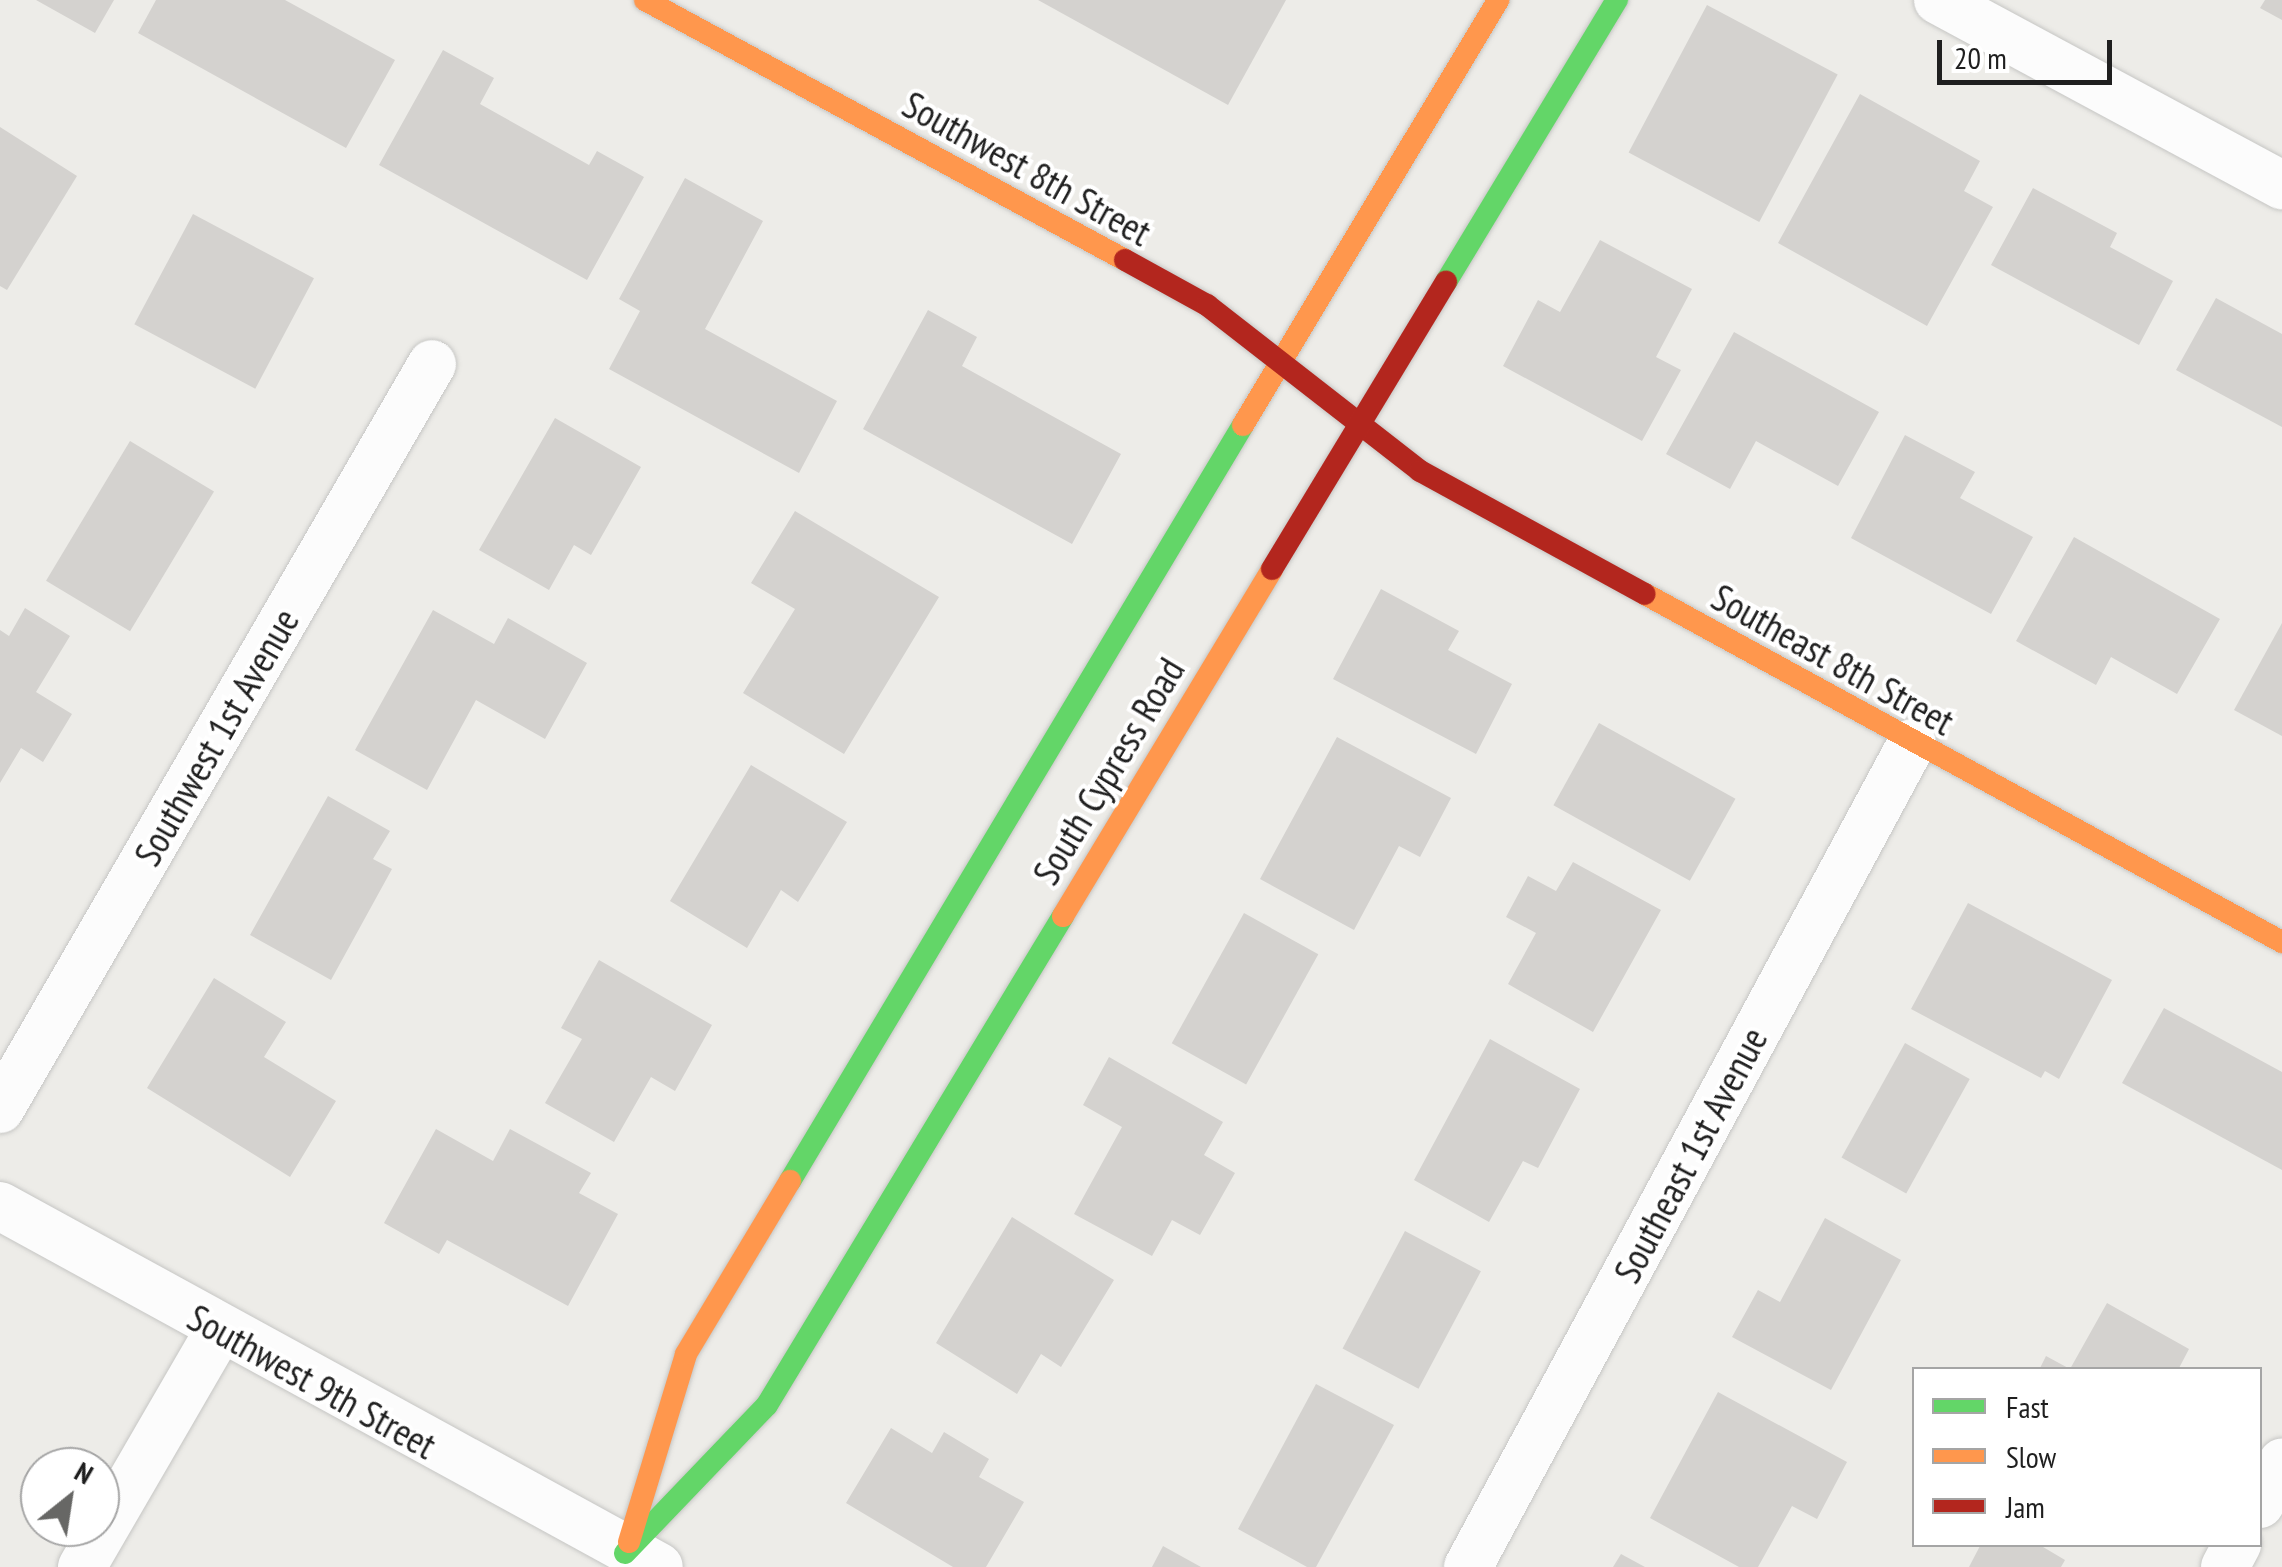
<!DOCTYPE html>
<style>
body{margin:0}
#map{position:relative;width:2282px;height:1567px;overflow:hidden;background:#edece8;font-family:"PT Sans Narrow",sans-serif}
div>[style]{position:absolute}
.building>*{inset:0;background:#d4d2cf;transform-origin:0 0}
.roads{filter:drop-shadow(0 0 2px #c6c6c4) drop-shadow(0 0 2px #c6c6c4)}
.street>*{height:48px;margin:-24px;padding:0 24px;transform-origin:24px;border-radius:24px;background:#fcfcfc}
.fast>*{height:22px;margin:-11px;padding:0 11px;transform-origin:11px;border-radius:11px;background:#63d668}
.slow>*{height:22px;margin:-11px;padding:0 11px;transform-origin:11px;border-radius:11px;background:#ff974d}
.jam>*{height:22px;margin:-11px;padding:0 11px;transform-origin:11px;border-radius:11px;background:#b3261e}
span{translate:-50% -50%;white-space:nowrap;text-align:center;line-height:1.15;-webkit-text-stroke:8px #fff;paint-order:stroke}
.street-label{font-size:38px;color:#1f1f1f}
.legend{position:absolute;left:1912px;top:1367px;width:350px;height:180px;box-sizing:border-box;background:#fff;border:2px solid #a5a5a5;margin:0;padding:12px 18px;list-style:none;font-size:30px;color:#1f1f1f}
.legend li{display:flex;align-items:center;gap:20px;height:50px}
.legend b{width:50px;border:2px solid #a5a5a5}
.north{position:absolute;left:20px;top:1447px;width:100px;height:100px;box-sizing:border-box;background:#fff;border:2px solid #a5a5a5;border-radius:50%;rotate:30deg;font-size:28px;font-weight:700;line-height:40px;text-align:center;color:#1f1f1f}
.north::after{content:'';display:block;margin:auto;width:35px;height:45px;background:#676765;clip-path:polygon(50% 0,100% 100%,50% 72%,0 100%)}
.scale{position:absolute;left:1937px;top:40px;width:175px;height:45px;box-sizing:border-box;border:5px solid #1f1f1f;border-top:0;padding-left:12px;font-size:30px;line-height:35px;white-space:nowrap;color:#1f1f1f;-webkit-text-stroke:8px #fff;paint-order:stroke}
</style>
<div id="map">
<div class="building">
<div style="clip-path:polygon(36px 0,114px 0,95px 33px)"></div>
<div style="clip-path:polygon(156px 0,285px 0,395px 60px,346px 148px,138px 33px)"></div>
<div style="clip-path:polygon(1038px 0,1286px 0,1228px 105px)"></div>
<div style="clip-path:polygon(2265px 0,2282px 0,2282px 20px,2260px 8px)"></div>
<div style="left:1707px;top:5px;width:148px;height:167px;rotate:28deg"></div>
<div style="clip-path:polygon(443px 50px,494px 78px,480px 104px,589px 165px,597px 151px,644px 177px,587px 280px,379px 165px)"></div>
<div style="clip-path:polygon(1860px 94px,1980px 161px,1964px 191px,1993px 207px,1927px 326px,1778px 243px)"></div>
<div style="clip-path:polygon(0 127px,77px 176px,7px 290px,0 286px)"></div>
<div style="clip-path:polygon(685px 178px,763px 221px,705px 329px,837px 401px,799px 473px,609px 369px,640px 311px,619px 299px)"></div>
<div style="clip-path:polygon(2033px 188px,2117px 233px,2110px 247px,2173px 281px,2139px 345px,1991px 265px)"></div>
<div style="left:193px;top:214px;width:137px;height:125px;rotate:28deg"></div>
<div style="clip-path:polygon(1600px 240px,1692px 289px,1656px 357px,1681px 370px,1642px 441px,1503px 366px,1538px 300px,1560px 312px)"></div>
<div style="clip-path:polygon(2216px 298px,2282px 334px,2282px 427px,2176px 370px)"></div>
<div style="clip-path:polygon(928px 310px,977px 337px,962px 366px,1121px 454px,1072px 544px,863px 429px)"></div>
<div style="clip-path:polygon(1734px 332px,1879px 412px,1838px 486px,1756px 441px,1730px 489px,1666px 454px)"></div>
<div style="clip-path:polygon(555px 418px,641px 467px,591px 555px,574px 545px,549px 590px,479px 550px)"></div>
<div style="clip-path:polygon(1905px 435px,1975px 472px,1960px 498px,2033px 537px,1991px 614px,1851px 538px)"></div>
<div style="left:130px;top:441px;width:98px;height:163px;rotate:31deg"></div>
<div style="clip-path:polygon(795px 511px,939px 597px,844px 754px,743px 693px,795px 609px,751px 583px)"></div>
<div style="clip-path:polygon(2074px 537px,2220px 619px,2177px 694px,2111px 657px,2096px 685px,2016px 641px)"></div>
<div style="clip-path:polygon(1381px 589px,1459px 631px,1448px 650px,1512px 684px,1476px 754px,1333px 679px)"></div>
<div style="clip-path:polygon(25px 608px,70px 636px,36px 692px,72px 714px,43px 762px,21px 748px,0 783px,0 630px,9px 636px)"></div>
<div style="clip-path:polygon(433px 610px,494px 644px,508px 618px,587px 663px,545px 739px,476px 700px,427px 790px,355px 750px)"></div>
<div style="clip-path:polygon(2282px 623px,2282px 736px,2234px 710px)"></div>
<div style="left:1599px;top:723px;width:156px;height:94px;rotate:29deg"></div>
<div style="clip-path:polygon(1337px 737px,1451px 798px,1420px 857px,1399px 846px,1354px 930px,1260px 879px)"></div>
<div style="clip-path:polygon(751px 765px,847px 822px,798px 902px,781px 890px,747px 948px,670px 901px)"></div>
<div style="clip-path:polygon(328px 796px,390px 831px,373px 859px,392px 869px,331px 980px,250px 935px)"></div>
<div style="clip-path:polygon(1573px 862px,1661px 910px,1593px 1032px,1508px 984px,1536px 933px,1506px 917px,1528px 876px,1556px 891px)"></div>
<div style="clip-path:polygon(1968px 903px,2112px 980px,2059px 1079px,2045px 1071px,2041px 1078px,1911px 1009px)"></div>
<div style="left:1244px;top:913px;width:85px;height:149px;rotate:29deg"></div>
<div style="clip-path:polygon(599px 960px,712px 1025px,675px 1091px,651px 1077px,614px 1142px,545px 1103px,582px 1039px,561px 1028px)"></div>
<div style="clip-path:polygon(214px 978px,286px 1022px,264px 1057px,336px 1101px,290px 1177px,147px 1088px)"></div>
<div style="clip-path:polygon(2164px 1008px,2282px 1072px,2282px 1170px,2122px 1083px)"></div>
<div style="clip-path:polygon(1490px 1039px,1580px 1089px,1538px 1168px,1523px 1161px,1489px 1222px,1414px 1180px)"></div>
<div style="left:1905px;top:1043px;width:74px;height:131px;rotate:29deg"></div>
<div style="clip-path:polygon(1109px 1057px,1223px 1122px,1204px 1155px,1235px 1173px,1200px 1235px,1172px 1220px,1152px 1256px,1074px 1214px,1122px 1127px,1083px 1105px)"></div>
<div style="clip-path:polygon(436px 1129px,493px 1161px,510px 1129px,591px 1173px,579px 1193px,618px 1214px,568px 1306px,447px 1240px,439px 1254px,384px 1223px)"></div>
<div style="clip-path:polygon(1012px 1217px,1114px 1280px,1061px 1367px,1041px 1354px,1017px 1394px,936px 1343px)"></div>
<div style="clip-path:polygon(1825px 1218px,1901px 1260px,1831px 1390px,1732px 1337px,1758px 1290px,1780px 1302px)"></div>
<div style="left:1405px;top:1231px;width:86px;height:133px;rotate:28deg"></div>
<div style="clip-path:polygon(2107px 1303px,2189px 1349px,2178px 1370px,2039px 1370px,2046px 1356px,2070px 1369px)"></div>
<div style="clip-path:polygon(1316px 1384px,1394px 1425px,1316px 1567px,1307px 1567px,1238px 1529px)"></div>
<div style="clip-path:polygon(1718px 1392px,1847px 1462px,1817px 1519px,1792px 1506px,1758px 1567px,1739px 1567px,1650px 1518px)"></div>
<div style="clip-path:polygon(891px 1428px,932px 1453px,944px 1432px,989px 1459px,979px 1477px,1024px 1502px,986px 1567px,953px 1567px,846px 1503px)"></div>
<div style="clip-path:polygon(1981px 1544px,2038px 1544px,2065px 1560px,2061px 1567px,1969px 1567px)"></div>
<div style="clip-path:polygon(1163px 1546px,1201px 1567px,1152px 1567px)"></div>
<div style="clip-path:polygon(1621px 1554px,1645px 1567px,1613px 1567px)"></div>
</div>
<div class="roads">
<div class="street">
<div style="left:1938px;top:0;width:391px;rotate:28.3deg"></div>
<div style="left:0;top:1109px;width:861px;rotate:-59.89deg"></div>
<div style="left:0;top:1206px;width:751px;rotate:28.71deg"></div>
<div style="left:2260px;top:1504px;width:47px;rotate:-61.8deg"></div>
<div style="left:82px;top:1567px;width:273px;rotate:-59.9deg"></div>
<div style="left:1468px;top:1567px;width:936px;rotate:-61.68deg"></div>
<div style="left:2225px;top:1567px;width:26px;rotate:-62deg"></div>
</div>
<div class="fast">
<div style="left:1446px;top:282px;width:330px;rotate:-58.8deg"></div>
<div style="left:790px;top:1181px;width:881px;rotate:-59.07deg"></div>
<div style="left:625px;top:1553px;width:205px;rotate:-46.2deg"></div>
<div style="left:767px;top:1405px;width:572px;rotate:-58.81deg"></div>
</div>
<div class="slow">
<div style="left:645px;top:0;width:546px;rotate:28.44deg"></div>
<div style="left:1243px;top:425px;width:496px;rotate:-59deg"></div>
<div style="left:1645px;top:594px;width:726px;rotate:28.65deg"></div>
<div style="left:1063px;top:916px;width:405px;rotate:-58.9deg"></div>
<div style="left:629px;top:1542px;width:196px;rotate:-73.1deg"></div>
<div style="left:686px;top:1354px;width:202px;rotate:-59deg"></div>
</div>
<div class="jam">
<div style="left:1125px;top:260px;width:94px;rotate:28.8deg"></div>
<div style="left:1207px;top:305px;width:270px;rotate:37.9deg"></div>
<div style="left:1420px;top:471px;width:256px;rotate:28.7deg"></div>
<div style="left:1272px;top:569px;width:336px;rotate:-58.8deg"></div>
</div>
</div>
<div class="street-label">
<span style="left:1027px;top:168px;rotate:29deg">Southwest 8th Street</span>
<span style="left:1833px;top:659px;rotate:29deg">Southeast 8th Street</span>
<span style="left:216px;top:737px;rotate:-60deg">Southwest 1st Avenue</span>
<span style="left:1108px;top:771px;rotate:-59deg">South Cypress Road</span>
<span style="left:1690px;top:1155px;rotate:-62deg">Southeast 1st Avenue</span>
<span style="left:312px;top:1381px;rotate:29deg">Southwest 9th Street</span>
</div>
<ul class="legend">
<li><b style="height:12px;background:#63d668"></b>Fast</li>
<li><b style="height:12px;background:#ff974d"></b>Slow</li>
<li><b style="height:12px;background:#b3261e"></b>Jam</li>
</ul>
<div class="north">N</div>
<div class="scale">20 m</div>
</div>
